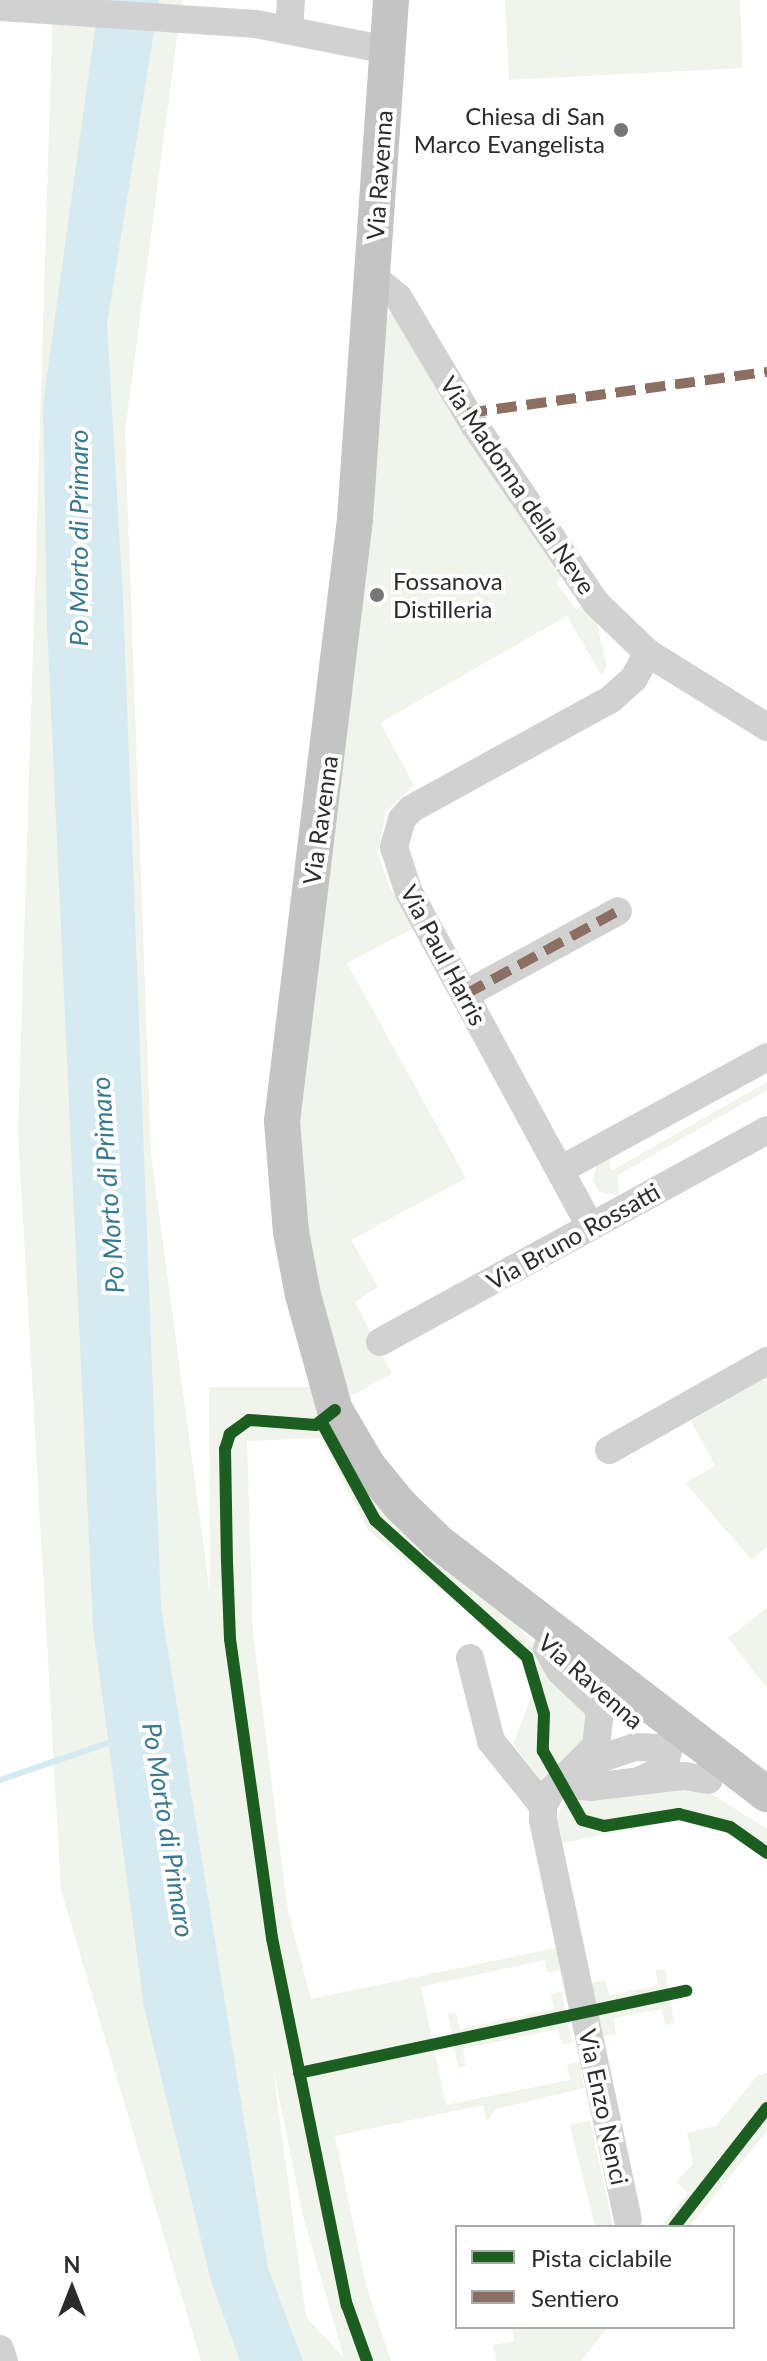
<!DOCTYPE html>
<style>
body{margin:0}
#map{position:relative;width:767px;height:2361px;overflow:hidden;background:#fff;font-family:Lato,sans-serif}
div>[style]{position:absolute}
.green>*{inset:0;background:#f1f4ea}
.water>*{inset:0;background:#d6eaf1}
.stream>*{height:6px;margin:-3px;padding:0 3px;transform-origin:3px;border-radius:3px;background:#d6eaf1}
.minor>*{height:28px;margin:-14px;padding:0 14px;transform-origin:14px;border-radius:14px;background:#d1d1d1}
.major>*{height:36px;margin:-18px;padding:0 18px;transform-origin:18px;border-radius:18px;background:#c4c4c4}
.quiet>*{height:10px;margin-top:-5px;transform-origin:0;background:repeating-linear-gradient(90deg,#8d6e63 0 20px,transparent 0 30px)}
.cycleway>*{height:12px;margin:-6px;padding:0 6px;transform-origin:6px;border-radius:6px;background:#1b5e20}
.dots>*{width:22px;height:22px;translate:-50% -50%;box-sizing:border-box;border:4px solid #fff;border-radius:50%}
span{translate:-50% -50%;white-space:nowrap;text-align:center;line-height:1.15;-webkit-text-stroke:8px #fff;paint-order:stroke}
.poi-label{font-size:24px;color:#2c2c2c}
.right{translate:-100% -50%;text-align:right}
.left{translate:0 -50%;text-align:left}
.street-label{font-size:24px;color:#2c2c2c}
.water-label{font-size:26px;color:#39798f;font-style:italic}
.legend{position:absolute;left:455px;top:2225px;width:280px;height:104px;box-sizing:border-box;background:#fff;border:2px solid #ababab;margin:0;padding:10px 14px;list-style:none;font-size:24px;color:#2c2c2c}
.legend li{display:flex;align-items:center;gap:16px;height:40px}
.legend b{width:40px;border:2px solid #ababab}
.north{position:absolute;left:32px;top:2249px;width:80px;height:80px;-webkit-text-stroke:6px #fff;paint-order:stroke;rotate:0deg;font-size:22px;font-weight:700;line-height:32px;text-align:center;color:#2c2c2c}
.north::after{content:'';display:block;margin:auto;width:28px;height:36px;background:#2c2c2c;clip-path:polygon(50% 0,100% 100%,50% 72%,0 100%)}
</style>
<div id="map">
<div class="green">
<div style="clip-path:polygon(evenodd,53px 0,182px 0,125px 432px,151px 1154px,210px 1593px,209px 1387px,311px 1387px,586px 1705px,590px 1737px,542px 1782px,513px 1744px,532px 1695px,522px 1664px,506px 1644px,368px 1530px,321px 1438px,247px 1441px,253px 1632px,288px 1911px,311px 1999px,556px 1948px,561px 1969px,548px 1973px,544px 1960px,421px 1987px,446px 2105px,570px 2080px,567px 2064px,580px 2062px,584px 2088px,496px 2109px,487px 2121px,483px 2105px,335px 2136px,366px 2285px,391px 2361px,201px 2361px,61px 1890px,18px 1133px,53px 0,273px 2068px,303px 2216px,344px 2358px,306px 2317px,273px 2068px)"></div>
<div style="clip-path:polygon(505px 0,740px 0,743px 68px,509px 80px)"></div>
<div style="clip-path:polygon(394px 314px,564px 575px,556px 582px,576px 610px,585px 604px,596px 619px,606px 665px,602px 676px,567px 616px,380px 723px,414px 785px,386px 812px,378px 853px,389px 886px,414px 928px,347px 963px,466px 1178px,351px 1240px,378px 1287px,355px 1302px,392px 1374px,350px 1396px,318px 1303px,296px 1155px,384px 315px)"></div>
<div style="clip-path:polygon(767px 1082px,767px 1090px,618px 1175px,619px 1195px,599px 1192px,593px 1181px,598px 1159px,609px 1153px,611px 1171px)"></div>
<div style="clip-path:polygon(767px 1377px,767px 1547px,752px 1560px,685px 1483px,715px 1466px,691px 1421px)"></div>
<div style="clip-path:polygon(767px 1608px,767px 1688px,728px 1638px)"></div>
<div style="clip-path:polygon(702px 1788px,767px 1829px,767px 1859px,731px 1832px,678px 1820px,563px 1843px,557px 1819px,563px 1803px,581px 1796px)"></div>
<div style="clip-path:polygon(665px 1969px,674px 2023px,665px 2025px,662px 2009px,614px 2018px,616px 2034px,601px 2037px,590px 1983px,606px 1980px,609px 1995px,658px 1986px,656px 1971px)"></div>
<div style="clip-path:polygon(561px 1991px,572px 2043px,562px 2045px,558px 2029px,463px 2049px,466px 2066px,458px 2067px,448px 2014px,456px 2013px,460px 2029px,554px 2009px,551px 1994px)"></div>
<div style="clip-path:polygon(767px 2073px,767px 2131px,689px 2227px,660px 2227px,688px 2193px,676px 2182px,693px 2164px,687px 2133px,716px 2126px,757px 2076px)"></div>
<div style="clip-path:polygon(590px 2120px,590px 2121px,613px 2227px,595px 2227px,570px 2125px)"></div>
<div style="clip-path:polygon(512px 2327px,608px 2327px,581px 2361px,496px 2361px,493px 2345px,514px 2341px)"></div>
</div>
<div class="water">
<div style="clip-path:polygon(99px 0,159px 0,107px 324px,123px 599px,161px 1607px,268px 2268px,303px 2361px,240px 2361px,211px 2281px,144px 2007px,93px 1627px,47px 623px,43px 404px)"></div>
</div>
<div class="stream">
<div style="left:0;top:1780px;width:120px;rotate:-18.9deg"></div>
</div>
<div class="minor">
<div style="left:0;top:7px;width:257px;rotate:3.8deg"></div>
<div style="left:256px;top:24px;width:134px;rotate:11.2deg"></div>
<div style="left:289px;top:29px;width:29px;rotate:-86deg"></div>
<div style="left:372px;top:276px;width:33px;rotate:39deg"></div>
<div style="left:398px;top:297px;width:150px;rotate:59.2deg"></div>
<div style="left:475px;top:426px;width:214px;rotate:55.6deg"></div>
<div style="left:596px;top:603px;width:72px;rotate:43.9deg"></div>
<div style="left:648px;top:653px;width:140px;rotate:31.9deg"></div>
<div style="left:466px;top:994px;width:173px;rotate:-28.6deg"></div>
<div style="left:560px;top:1170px;width:236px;rotate:-28.6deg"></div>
<div style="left:590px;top:1226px;width:379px;rotate:-118.5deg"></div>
<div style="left:409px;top:893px;width:48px;rotate:-108.1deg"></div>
<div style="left:394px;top:847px;width:29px;rotate:-74deg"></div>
<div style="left:402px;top:819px;width:13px;rotate:-48deg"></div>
<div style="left:411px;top:809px;width:228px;rotate:-28.8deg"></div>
<div style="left:611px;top:699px;width:31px;rotate:-42deg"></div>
<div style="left:634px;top:678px;width:29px;rotate:-61deg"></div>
<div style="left:380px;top:1342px;width:441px;rotate:-28.7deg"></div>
<div style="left:609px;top:1450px;width:181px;rotate:-29.4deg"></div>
<div style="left:547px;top:1648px;width:26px;rotate:61deg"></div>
<div style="left:560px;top:1671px;width:55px;rotate:43.5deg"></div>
<div style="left:600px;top:1709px;width:37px;rotate:96deg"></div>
<div style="left:596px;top:1746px;width:64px;rotate:135deg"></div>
<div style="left:551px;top:1791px;width:17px;rotate:118deg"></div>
<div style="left:543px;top:1806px;width:14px;rotate:90deg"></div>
<div style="left:543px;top:1820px;width:408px;rotate:78deg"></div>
<div style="left:470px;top:1658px;width:86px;rotate:75.8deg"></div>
<div style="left:491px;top:1741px;width:83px;rotate:51.3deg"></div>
<div style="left:581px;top:1765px;width:57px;rotate:-18.4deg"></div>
<div style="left:635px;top:1747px;width:34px;rotate:2deg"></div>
<div style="left:669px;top:1748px;width:23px;rotate:105deg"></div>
<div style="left:663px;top:1770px;width:24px;rotate:156deg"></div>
<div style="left:562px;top:1784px;width:28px;rotate:6deg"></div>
<div style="left:590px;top:1787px;width:95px;rotate:-6.7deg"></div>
<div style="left:684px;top:1776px;width:25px;rotate:9deg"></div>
<div style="left:0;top:2349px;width:13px;rotate:72deg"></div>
</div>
<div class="major">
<div style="left:391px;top:0;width:520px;rotate:93.97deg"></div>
<div style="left:355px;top:519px;width:606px;rotate:96.91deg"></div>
<div style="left:282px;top:1121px;width:111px;rotate:85.4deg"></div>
<div style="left:291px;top:1232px;width:64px;rotate:79.2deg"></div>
<div style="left:303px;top:1295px;width:119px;rotate:74.5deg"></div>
<div style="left:335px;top:1410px;width:65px;rotate:59.5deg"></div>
<div style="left:368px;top:1466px;width:50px;rotate:50.6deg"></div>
<div style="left:400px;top:1505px;width:53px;rotate:44.2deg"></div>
<div style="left:438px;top:1542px;width:414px;rotate:37.5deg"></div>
</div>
<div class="quiet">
<div style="left:467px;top:413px;width:303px;rotate:-7.8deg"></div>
<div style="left:466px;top:994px;width:173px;rotate:-28.6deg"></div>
</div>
<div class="cycleway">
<div style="left:335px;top:1410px;width:24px;rotate:142deg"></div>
<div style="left:316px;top:1425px;width:67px;rotate:-175.7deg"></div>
<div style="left:249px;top:1420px;width:24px;rotate:144deg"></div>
<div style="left:230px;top:1434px;width:16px;rotate:108deg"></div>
<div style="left:225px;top:1449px;width:112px;rotate:89deg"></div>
<div style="left:227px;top:1561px;width:78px;rotate:87.8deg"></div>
<div style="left:230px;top:1639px;width:302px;rotate:82deg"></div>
<div style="left:272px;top:1938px;width:375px;rotate:78.5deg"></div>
<div style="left:347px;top:2305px;width:59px;rotate:70.3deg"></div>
<div style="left:322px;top:1423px;width:111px;rotate:61.3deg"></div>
<div style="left:375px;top:1520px;width:205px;rotate:42deg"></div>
<div style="left:527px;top:1657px;width:59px;rotate:73.4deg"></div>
<div style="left:544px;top:1714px;width:37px;rotate:92deg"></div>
<div style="left:543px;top:1751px;width:79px;rotate:60.5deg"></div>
<div style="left:582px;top:1820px;width:23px;rotate:15deg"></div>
<div style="left:604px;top:1826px;width:76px;rotate:-9.1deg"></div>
<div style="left:679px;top:1814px;width:53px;rotate:14.3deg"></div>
<div style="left:730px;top:1827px;width:45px;rotate:35.1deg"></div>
<div style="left:299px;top:2073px;width:396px;rotate:-12deg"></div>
<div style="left:674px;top:2227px;width:151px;rotate:-52deg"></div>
</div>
<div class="dots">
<div style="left:621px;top:130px;background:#767676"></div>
<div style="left:377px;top:595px;background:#767676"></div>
</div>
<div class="poi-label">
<span class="right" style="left:605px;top:130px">Chiesa di San<br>Marco Evangelista</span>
<span class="left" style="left:393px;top:595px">Fossanova<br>Distilleria</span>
</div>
<div class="street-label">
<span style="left:379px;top:175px;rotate:-86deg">Via Ravenna</span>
<span style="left:518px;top:485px;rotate:56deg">Via Madonna della Neve</span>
<span style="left:320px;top:820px;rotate:-82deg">Via Ravenna</span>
<span style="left:444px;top:955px;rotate:62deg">Via Paul Harris</span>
<span style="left:573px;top:1236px;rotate:-29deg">Via Bruno Rossatti</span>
<span style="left:591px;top:1681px;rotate:41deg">Via Ravenna</span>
<span style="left:604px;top:2107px;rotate:78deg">Via Enzo Nenci</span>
</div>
<div class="water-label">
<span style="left:79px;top:538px;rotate:-90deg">Po Morto di Primaro</span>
<span style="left:108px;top:1185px;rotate:-94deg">Po Morto di Primaro</span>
<span style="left:168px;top:1830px;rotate:81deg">Po Morto di Primaro</span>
</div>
<ul class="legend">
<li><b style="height:10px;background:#1b5e20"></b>Pista ciclabile</li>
<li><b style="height:10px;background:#8d6e63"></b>Sentiero</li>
</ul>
<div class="north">N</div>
</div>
